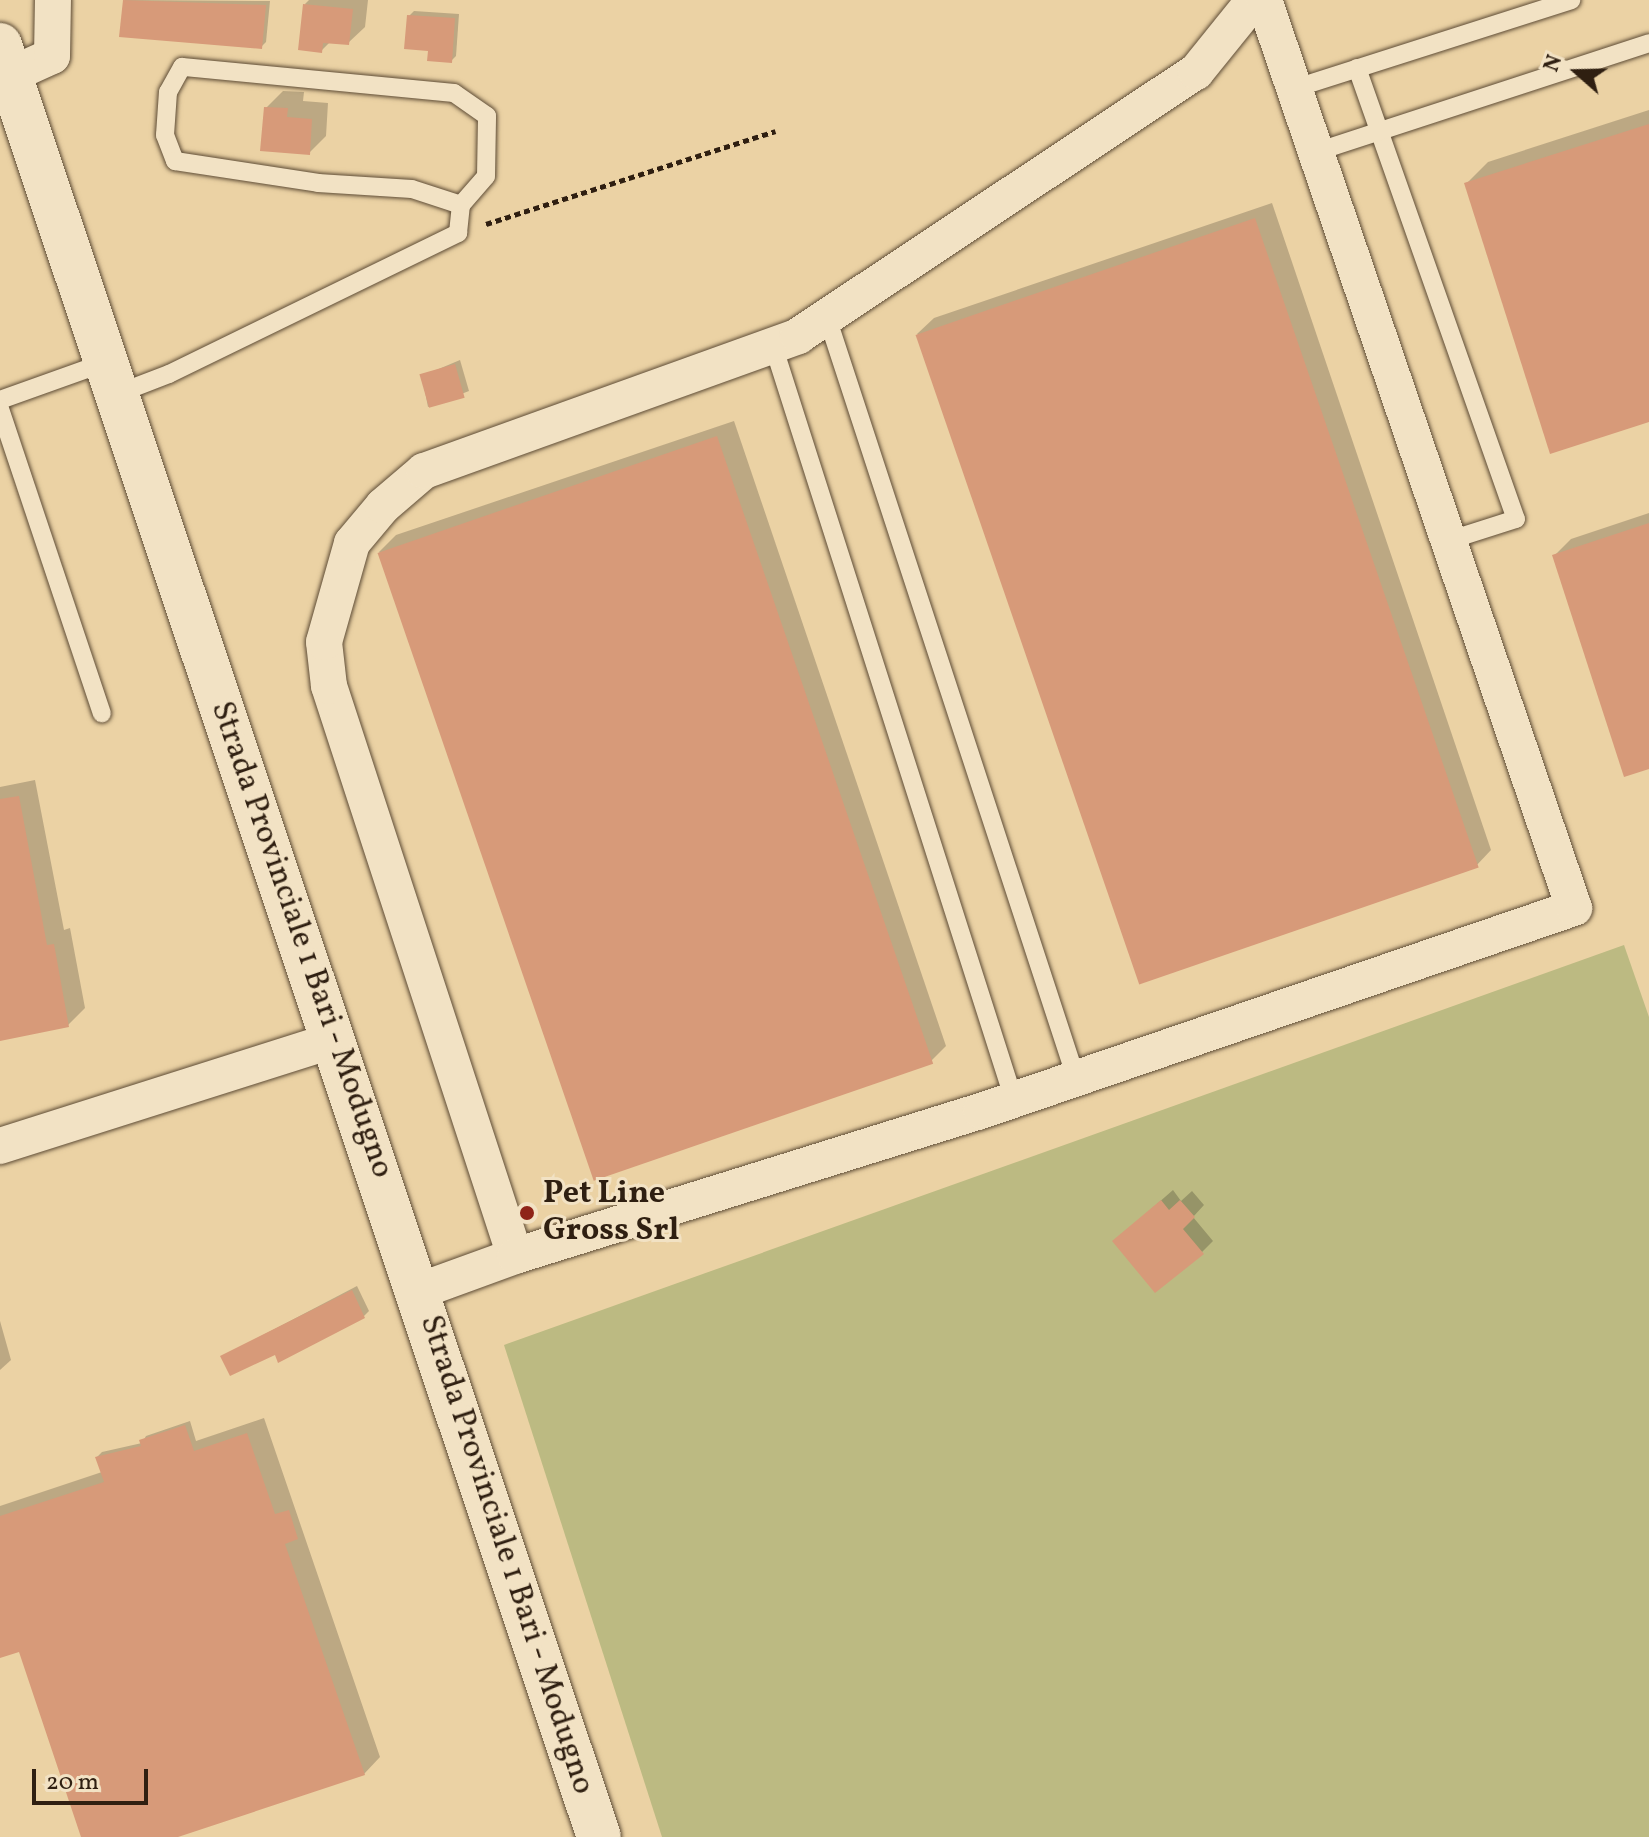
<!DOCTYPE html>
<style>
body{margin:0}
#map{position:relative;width:1649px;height:1837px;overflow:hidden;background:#ebd2a4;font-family:Vollkorn,serif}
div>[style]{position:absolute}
.green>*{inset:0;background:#bcba82}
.shadow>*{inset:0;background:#0003}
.building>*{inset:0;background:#d79a79;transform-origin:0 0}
.path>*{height:5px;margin-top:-2.5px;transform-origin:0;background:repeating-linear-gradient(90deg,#2f1f11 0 6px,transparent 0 10px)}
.roads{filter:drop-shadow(0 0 2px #5e4c36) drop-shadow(0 0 2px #5e4c36)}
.service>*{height:18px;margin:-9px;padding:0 9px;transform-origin:9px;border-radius:9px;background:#f2e2c4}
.minor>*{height:36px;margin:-18px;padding:0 18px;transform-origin:18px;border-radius:18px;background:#f2e2c4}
.tertiary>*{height:44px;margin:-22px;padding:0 22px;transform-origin:22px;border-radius:22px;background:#f2e2c4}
.dots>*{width:22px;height:22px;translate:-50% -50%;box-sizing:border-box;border:4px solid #f2e2c4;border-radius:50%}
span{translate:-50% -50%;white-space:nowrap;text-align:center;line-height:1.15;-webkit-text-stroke:6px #f2e2c4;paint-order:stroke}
.street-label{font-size:32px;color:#2f1f11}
.poi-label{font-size:32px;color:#2f1f11;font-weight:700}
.left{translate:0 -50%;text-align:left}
.north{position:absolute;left:1537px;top:32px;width:80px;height:80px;-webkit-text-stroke:6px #f2e2c4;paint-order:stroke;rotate:290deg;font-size:22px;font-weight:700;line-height:32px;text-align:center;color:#2f1f11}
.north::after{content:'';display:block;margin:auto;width:28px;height:36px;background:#2f1f11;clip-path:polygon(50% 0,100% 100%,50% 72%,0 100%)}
.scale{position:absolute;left:32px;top:1769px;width:116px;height:36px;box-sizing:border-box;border:4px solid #2f1f11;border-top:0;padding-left:10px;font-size:24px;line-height:28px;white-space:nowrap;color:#2f1f11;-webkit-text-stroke:6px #f2e2c4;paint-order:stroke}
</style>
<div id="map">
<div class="green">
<div style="clip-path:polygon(1624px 945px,1649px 1017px,1649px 1837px,662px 1837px,504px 1345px)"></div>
</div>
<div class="shadow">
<div style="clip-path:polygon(125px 0,270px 1px,266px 42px,261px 47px,122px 35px)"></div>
<div style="clip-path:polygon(309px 0,368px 0,365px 27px,348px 43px,330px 42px,321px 51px,305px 4px)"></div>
<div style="clip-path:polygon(414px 11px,459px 14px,456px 56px,451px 61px,409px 16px)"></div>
<div style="clip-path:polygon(283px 91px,304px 92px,303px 101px,328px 103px,326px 136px,309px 153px,266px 108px)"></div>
<div style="clip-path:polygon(1649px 110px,1649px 420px,1466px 184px,1488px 162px)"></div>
<div style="clip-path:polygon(1272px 203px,1491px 850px,1475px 867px,917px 334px,934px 318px)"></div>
<div style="clip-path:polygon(460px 360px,469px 391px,428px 407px,422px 376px)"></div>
<div style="clip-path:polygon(734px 421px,946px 1046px,929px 1063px,379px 552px,396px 535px)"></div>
<div style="clip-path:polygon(1649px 513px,1649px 767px,1554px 556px,1571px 539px)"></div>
<div style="clip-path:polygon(35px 780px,64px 930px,70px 928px,85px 1008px,68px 1025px,0 1037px,0 787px)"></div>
<div style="clip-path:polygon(1173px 1190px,1181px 1201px,1192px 1191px,1204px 1205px,1193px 1217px,1213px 1241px,1202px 1252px,1126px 1231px)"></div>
<div style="clip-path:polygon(357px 1286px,369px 1311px,364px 1316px,276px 1353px,223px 1356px)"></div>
<div style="clip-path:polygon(0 1321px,11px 1360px,0 1370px)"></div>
<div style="clip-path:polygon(264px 1418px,380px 1757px,364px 1774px,172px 1837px,83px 1837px,20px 1649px,0 1656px,0 1506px,102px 1472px,97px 1457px,102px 1452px,142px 1443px,146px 1436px,190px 1421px,196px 1441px)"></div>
</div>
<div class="building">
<div style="clip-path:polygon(123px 0,266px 5px,262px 49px,119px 37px)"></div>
<div style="clip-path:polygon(303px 4px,353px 9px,349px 45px,323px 43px,322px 53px,298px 50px)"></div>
<div style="clip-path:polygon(407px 15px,455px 18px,452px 63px,427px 61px,428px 51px,404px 49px)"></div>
<div style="clip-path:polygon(264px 107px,288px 108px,287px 117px,312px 119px,310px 155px,260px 151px)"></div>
<div style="clip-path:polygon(1649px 124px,1649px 422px,1550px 454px,1464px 183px)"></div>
<div style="left:1255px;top:218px;width:687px;height:359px;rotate:71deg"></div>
<div style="left:455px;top:364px;width:35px;height:37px;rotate:74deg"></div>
<div style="left:717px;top:436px;width:664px;height:359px;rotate:71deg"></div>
<div style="clip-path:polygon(1649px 523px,1649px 769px,1624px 777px,1552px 555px)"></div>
<div style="clip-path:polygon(19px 796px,47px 945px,54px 944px,69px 1027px,0 1041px,0 799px)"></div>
<div style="clip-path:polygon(1161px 1200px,1169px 1210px,1180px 1200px,1195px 1217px,1183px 1229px,1204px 1254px,1155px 1293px,1112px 1241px)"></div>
<div style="clip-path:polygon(352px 1290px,365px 1318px,278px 1363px,275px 1355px,230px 1376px,220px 1356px)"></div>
<div style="clip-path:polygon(185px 1425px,194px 1451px,247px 1433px,275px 1514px,289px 1510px,298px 1539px,285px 1544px,365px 1775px,178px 1837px,81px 1837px,19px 1652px,0 1658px,0 1516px,104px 1482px,95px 1457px,141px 1446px,139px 1440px)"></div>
</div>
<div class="path">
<div style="left:486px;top:224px;width:304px;rotate:-17.8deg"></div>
</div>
<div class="roads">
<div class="service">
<div style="left:1357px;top:68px;width:478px;rotate:70.6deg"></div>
<div style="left:1516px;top:519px;width:69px;rotate:162.3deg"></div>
<div style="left:1296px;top:88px;width:289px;rotate:-17.7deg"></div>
<div style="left:1319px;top:151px;width:347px;rotate:-18.1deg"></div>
<div style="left:827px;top:317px;width:801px;rotate:71.88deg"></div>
<div style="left:773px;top:345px;width:793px;rotate:72.3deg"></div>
<div style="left:117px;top:394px;width:56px;rotate:-21deg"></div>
<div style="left:169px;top:374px;width:322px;rotate:-26deg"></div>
<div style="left:458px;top:233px;width:28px;rotate:-84deg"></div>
<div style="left:461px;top:205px;width:38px;rotate:-49deg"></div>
<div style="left:486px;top:176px;width:60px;rotate:-89deg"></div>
<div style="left:487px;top:116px;width:40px;rotate:-145.1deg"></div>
<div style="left:454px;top:93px;width:273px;rotate:-174.5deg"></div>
<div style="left:182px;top:67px;width:29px;rotate:119deg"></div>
<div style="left:168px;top:92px;width:43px;rotate:94deg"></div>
<div style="left:165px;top:135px;width:28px;rotate:69deg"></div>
<div style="left:175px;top:161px;width:145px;rotate:8.7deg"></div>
<div style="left:318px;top:183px;width:94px;rotate:3.7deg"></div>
<div style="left:412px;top:189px;width:52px;rotate:18.1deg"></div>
<div style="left:0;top:400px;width:113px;rotate:-19.7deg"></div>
<div style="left:0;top:409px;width:321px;rotate:71.5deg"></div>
</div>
<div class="minor">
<div style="left:10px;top:75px;width:46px;rotate:-24.3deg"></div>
<div style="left:52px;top:56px;width:56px;rotate:-89deg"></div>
<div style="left:0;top:1146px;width:351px;rotate:-17.6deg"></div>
<div style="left:515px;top:1256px;width:600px;rotate:-108.07deg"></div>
<div style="left:329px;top:686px;width:44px;rotate:-96.5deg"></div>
<div style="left:324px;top:642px;width:103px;rotate:-74.2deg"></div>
<div style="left:352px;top:543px;width:48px;rotate:-50deg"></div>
<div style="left:383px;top:506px;width:54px;rotate:-40.5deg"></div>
<div style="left:424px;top:471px;width:398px;rotate:-19.8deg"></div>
<div style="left:798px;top:336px;width:478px;rotate:-33.6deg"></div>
<div style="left:1196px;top:72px;width:92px;rotate:-51.1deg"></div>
<div style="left:419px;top:1291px;width:102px;rotate:-20deg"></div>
<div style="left:515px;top:1256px;width:488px;rotate:-17.3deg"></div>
<div style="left:981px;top:1111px;width:627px;rotate:-18.9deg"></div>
<div style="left:1574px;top:908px;width:959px;rotate:-108.85deg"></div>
</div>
<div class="tertiary">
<div style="left:0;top:45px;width:1889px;rotate:71.52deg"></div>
</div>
</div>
<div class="dots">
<div style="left:527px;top:1213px;background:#8f2418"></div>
</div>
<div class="street-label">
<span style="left:301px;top:940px;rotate:71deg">Strada Provinciale 1 Bari - Modugno</span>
<span style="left:506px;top:1555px;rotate:72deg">Strada Provinciale 1 Bari - Modugno</span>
</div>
<div class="poi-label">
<span class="left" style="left:543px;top:1213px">Pet Line<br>Gross Srl</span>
</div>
<div class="north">N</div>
<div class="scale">20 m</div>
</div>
